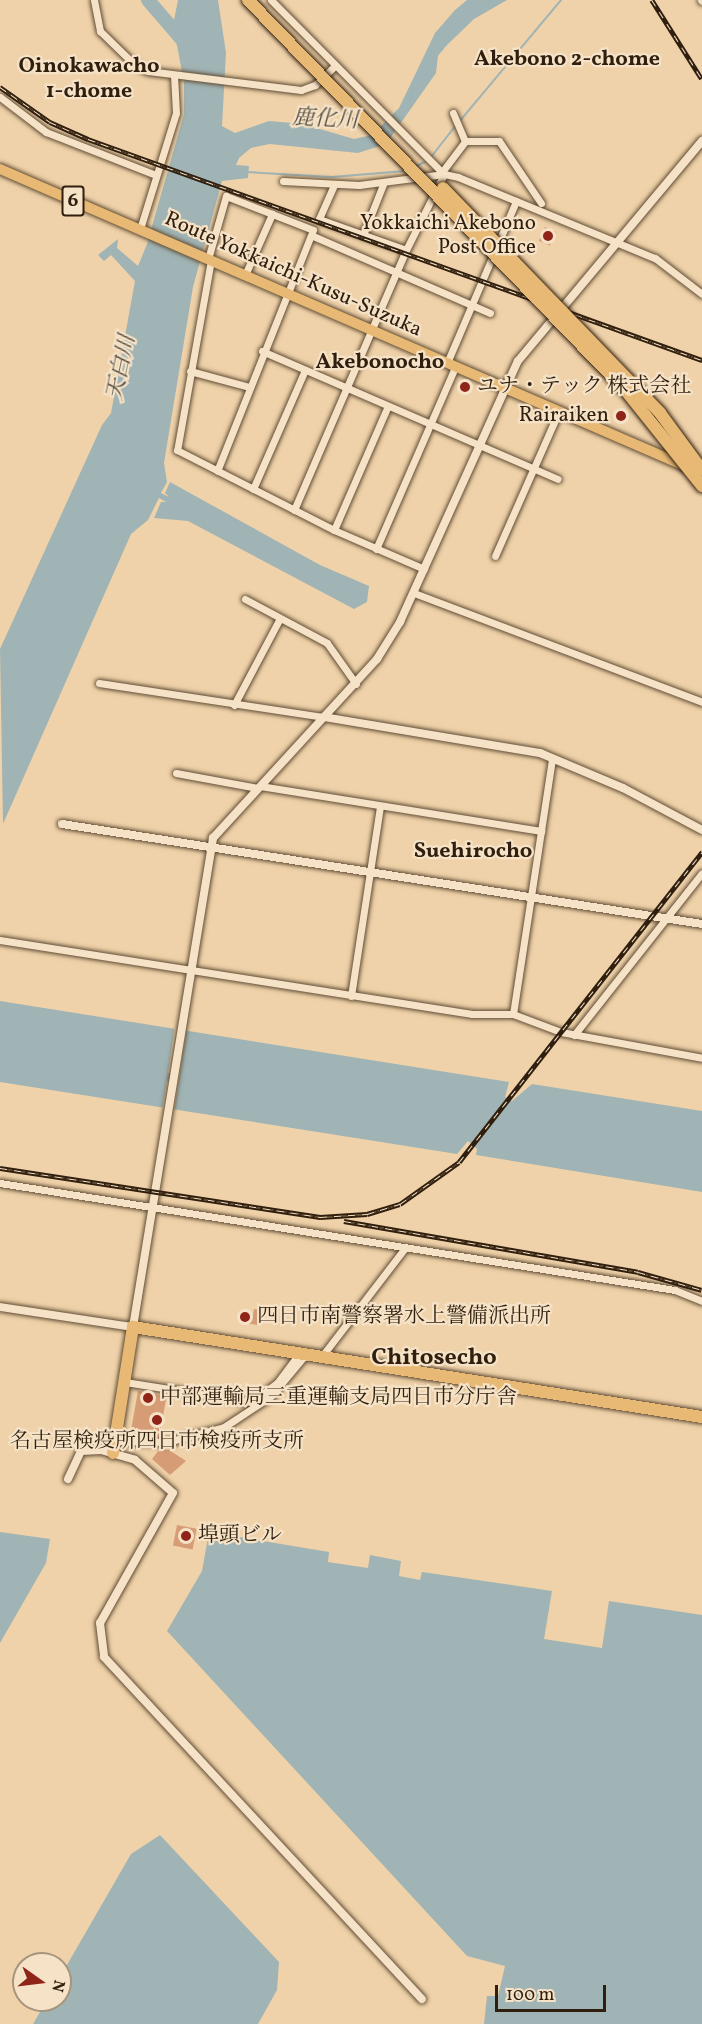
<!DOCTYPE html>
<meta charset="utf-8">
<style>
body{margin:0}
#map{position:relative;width:702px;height:2024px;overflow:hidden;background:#efd2a9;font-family:Vollkorn,"Noto Serif JP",serif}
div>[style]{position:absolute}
.water>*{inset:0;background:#a0b4b5}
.pier>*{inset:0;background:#efd2a9}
.stream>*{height:2px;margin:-1px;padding:0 1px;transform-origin:1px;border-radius:1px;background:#a0b4b5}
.river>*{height:14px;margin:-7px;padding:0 7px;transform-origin:7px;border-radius:7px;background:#a0b4b5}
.building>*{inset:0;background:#d69c76;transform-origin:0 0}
.roads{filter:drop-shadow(0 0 2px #604c35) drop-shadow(0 0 2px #604c35)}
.minor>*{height:7px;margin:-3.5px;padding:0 3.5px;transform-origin:3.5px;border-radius:3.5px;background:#f5e2c7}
.tertiary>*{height:8px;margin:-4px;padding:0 4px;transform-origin:4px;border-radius:4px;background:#f5e2c7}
.primary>*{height:10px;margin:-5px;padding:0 5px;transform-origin:5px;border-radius:5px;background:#e8b974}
.trunk>*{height:12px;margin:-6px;padding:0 6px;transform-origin:6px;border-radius:6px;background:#e8b974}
.rail>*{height:4.5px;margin-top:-2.25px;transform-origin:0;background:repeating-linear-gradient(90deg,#f5e2c7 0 7px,#301f0e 0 14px);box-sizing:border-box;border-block:2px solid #301f0e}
.bridges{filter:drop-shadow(0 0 2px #301f0e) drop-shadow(0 0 2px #301f0e)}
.trunk-bridge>*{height:12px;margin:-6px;padding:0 6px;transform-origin:6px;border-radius:6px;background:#e8b974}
.dots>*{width:16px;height:16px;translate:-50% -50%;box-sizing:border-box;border:3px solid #f5e2c7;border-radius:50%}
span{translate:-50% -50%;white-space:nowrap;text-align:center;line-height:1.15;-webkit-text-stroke:4.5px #f5e2c7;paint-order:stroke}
.shield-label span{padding:2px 4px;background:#f5e2c7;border:2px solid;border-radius:4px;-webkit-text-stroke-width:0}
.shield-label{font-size:20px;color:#301f0e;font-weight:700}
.poi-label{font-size:21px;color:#301f0e}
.right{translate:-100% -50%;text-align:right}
.left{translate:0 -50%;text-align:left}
.street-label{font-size:21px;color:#301f0e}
.neighbourhood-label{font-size:22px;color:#301f0e;font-weight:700}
.water-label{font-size:22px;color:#524c40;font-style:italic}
.quarter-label{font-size:24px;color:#301f0e;font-weight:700}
.north{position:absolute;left:12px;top:1952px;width:60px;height:60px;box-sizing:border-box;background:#f5e2c7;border:2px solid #a6947d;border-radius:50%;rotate:104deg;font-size:16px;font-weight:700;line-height:24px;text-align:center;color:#301f0e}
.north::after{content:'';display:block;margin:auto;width:21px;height:27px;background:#8f2418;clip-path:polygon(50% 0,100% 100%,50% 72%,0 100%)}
.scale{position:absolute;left:495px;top:1985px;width:111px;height:27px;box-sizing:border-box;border:3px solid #301f0e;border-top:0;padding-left:8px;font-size:18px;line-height:21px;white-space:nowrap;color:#301f0e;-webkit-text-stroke:4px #f5e2c7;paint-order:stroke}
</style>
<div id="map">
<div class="water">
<div style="clip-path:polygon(178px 0,218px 0,226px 53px,222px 126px,235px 133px,269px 121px,303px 124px,354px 139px,372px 135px,399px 108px,435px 33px,455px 10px,467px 0,507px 0,474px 19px,446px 46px,438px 56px,436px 73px,386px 144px,358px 153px,270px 144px,251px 148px,239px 158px,236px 165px,249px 166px,248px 178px,222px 181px,193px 287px,164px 463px,167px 482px,161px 493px,169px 497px,165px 493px,170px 482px,320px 565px,369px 586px,367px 602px,354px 609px,188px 521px,154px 518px,161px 502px,166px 502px,159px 498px,148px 520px,131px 534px,3px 824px,0 649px,102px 425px,111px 413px,135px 281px,111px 255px,104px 261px,98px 255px,118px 239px,117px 248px,138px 266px,147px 244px,184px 114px,184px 82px,173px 25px)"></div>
<div style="clip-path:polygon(0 1001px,509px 1082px,505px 1097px,512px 1101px,532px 1084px,702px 1111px,702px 1192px,476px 1155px,477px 1149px,468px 1141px,457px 1154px,0 1082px)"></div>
<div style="clip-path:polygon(0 1532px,50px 1539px,46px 1563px,0 1643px)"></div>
<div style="clip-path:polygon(209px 1532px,329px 1552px,328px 1562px,368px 1568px,370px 1555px,401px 1561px,399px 1576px,420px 1580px,422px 1572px,552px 1591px,544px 1639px,602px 1648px,609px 1601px,702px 1615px,702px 2024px,484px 2024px,487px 1996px,498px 1996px,505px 1966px,467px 1956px,167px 1631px,202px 1571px)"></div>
<div style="clip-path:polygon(160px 1835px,279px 1962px,277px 1990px,258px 2024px,33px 2024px,47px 2000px,60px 2000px,60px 1977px,131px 1854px)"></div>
</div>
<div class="pier">
<div style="clip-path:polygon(175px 1025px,187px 1027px,174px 1112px,162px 1109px,167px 1081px,177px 1083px,178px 1075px,168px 1073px)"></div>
</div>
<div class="stream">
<div style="left:459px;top:122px;width:159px;rotate:-50.1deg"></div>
<div style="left:431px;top:157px;width:39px;rotate:-52deg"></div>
<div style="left:416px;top:166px;width:12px;rotate:-24deg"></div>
<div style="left:247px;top:172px;width:85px;rotate:3.4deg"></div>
<div style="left:332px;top:177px;width:73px;rotate:-4.7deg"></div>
</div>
<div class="river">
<div style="left:148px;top:0;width:57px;rotate:49.3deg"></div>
</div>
<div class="building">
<div style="left:545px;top:227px;width:12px;height:15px;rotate:24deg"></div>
<div style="clip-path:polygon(254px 1309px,260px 1310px,257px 1325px,240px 1322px,242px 1313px,253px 1315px)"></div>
<div style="left:138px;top:1391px;width:29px;height:45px;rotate:10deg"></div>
<div style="clip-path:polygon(159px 1450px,169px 1450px,186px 1461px,170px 1475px,152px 1459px)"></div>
<div style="left:177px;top:1525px;width:20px;height:21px;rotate:11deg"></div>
</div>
<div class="roads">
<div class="minor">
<div style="left:94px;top:0;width:32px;rotate:79deg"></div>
<div style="left:100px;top:31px;width:49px;rotate:44.2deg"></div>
<div style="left:135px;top:65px;width:14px;rotate:25deg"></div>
<div style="left:148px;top:71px;width:154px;rotate:7.1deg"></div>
<div style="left:301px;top:90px;width:15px;rotate:-20deg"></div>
<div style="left:315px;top:85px;width:28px;rotate:-44deg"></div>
<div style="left:271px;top:0;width:245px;rotate:45.2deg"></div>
<div style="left:701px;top:0;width:1px;rotate:45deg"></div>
<div style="left:0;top:97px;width:58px;rotate:37.3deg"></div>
<div style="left:46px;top:132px;width:118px;rotate:21.4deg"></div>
<div style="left:453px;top:113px;width:30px;rotate:67deg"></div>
<div style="left:465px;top:141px;width:34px"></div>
<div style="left:499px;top:141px;width:75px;rotate:55.9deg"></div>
<div style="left:442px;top:172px;width:39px;rotate:-53deg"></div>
<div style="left:283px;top:181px;width:76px;rotate:3deg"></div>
<div style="left:359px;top:185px;width:86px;rotate:-7.4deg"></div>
<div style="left:444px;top:174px;width:14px;rotate:12deg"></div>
<div style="left:458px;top:177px;width:213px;rotate:22.4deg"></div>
<div style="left:655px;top:258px;width:59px;rotate:37.5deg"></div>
<div style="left:334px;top:185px;width:37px;rotate:114deg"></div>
<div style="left:319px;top:219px;width:92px;rotate:19.6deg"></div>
<div style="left:140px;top:229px;width:121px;rotate:-72.8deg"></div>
<div style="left:176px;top:113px;width:37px;rotate:-93deg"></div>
<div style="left:363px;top:235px;width:57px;rotate:-68.4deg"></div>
<div style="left:313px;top:236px;width:193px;rotate:23.5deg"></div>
<div style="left:208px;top:259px;width:66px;rotate:-74.1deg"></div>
<div style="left:226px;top:196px;width:93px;rotate:21.3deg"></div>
<div style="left:313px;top:230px;width:259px;rotate:111.7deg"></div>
<div style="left:211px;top:260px;width:193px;rotate:100.1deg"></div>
<div style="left:177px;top:450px;width:176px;rotate:27deg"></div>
<div style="left:334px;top:530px;width:98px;rotate:23.4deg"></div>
<div style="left:245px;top:275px;width:67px;rotate:-66.1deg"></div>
<div style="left:262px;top:351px;width:322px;rotate:23.4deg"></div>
<div style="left:447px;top:363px;width:176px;rotate:-66.9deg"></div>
<div style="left:190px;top:371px;width:61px;rotate:15.2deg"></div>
<div style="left:253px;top:489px;width:130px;rotate:-66.4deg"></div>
<div style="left:294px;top:510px;width:279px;rotate:-66.7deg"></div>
<div style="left:404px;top:254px;width:89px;rotate:-63.4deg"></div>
<div style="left:334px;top:530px;width:135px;rotate:-66.5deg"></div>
<div style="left:376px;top:549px;width:198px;rotate:-66.5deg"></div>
<div style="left:495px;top:556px;width:158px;rotate:-66.2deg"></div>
<div style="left:414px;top:593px;width:308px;rotate:20.7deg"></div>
<div style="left:245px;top:599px;width:93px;rotate:28.2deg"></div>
<div style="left:327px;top:643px;width:50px;rotate:54.7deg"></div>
<div style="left:99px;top:683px;width:228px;rotate:8.6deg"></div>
<div style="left:234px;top:705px;width:98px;rotate:-62.1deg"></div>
<div style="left:176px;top:773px;width:83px;rotate:10.4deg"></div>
<div style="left:260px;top:786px;width:285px;rotate:9.1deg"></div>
<div style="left:0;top:940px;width:478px;rotate:8.9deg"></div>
<div style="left:472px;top:1014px;width:41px"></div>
<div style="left:513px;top:1014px;width:51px;rotate:20.6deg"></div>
<div style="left:561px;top:1032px;width:143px;rotate:10.4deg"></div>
<div style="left:351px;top:996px;width:192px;rotate:-81.3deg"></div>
<div style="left:513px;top:1014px;width:259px;rotate:-81.3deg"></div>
<div style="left:574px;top:1035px;width:206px;rotate:-51.7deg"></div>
<div style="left:0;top:1183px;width:683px;rotate:9.01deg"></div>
<div style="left:675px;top:1290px;width:29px;rotate:22deg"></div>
<div style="left:322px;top:1356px;width:136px;rotate:-52.5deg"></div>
<div style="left:125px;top:1382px;width:128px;rotate:9deg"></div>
<div style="left:251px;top:1402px;width:32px;rotate:-36deg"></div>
<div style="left:277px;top:1383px;width:38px;rotate:-53deg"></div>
<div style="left:116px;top:1441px;width:51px;rotate:1.1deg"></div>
<div style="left:167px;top:1442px;width:59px;rotate:-14.7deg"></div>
<div style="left:224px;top:1427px;width:56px;rotate:-33.4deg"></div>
<div style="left:271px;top:1396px;width:55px;rotate:-50.2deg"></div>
</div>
<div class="tertiary">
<div style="left:324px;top:717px;width:219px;rotate:9.5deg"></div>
<div style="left:540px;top:753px;width:90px;rotate:22.9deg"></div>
<div style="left:623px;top:788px;width:89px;rotate:28deg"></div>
<div style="left:62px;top:824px;width:648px;rotate:8.88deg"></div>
<div style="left:0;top:1307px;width:134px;rotate:8.6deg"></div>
<div style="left:133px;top:1327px;width:496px;rotate:-80.7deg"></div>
<div style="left:213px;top:838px;width:243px;rotate:-47.5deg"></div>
<div style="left:377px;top:659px;width:44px;rotate:-58.1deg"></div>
<div style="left:400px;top:622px;width:286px;rotate:-65.7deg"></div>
<div style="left:518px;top:361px;width:287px;rotate:-50.1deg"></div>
<div style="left:68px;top:1479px;width:31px;rotate:-65deg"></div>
<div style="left:81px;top:1451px;width:20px;rotate:-3deg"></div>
<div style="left:101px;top:1450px;width:35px;rotate:16deg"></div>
<div style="left:135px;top:1460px;width:50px;rotate:41deg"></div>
<div style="left:173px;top:1493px;width:149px;rotate:119.3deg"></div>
<div style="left:100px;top:1623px;width:34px;rotate:83deg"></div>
<div style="left:104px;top:1657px;width:467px;rotate:47.1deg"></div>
</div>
<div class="primary">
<div style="left:0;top:169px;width:747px;rotate:23.44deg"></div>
</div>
<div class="trunk">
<div style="left:113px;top:1453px;width:128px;rotate:-81deg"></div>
<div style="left:133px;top:1327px;width:576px;rotate:8.99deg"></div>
</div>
</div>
<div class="rail">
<div style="left:652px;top:0;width:93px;rotate:57.7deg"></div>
<div style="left:0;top:87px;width:61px;rotate:35deg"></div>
<div style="left:50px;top:122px;width:42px;rotate:24.1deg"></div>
<div style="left:88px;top:139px;width:653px;rotate:19.8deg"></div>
<div style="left:0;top:1168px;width:324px;rotate:8.7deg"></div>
<div style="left:320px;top:1217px;width:47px;rotate:-3.7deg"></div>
<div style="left:367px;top:1214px;width:34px;rotate:-17deg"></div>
<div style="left:400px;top:1204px;width:72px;rotate:-35.4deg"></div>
<div style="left:459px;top:1162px;width:394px;rotate:-51.9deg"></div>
<div style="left:344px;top:1221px;width:298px;rotate:9.8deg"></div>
<div style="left:638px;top:1272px;width:66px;rotate:15.7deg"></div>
</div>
<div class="bridges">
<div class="trunk-bridge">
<div style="left:248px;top:0;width:544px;rotate:45.97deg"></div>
<div style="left:626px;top:391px;width:122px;rotate:51.3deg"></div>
<div style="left:443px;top:188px;width:313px;rotate:46deg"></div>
<div style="left:660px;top:413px;width:71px;rotate:53.6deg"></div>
</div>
</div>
<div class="dots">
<div style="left:548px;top:236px;background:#8f2418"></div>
<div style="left:465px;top:387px;background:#8f2418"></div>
<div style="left:621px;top:416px;background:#8f2418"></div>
<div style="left:245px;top:1317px;background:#8f2418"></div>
<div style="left:148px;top:1398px;background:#8f2418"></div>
<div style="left:157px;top:1420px;background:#8f2418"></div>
<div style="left:186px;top:1536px;background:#8f2418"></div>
</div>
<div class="shield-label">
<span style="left:73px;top:201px">6</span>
</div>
<div class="poi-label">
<span class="right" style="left:536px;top:236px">Yokkaichi Akebono<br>Post Office</span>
<span class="left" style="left:477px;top:387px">ユナ・テック 株式会社</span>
<span class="right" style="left:609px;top:416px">Rairaiken</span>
<span class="left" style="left:257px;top:1317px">四日市南警察署水上警備派出所</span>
<span class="left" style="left:160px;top:1398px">中部運輸局三重運輸支局四日市分庁舎</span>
<span style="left:157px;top:1442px">名古屋検疫所四日市検疫所支所</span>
<span class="left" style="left:198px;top:1536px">埠頭ビル</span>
</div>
<div class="street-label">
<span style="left:293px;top:275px;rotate:24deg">Route Yokkaichi-Kusu-Suzuka</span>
</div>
<div class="neighbourhood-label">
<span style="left:567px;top:60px">Akebono 2-chome</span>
<span style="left:89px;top:79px">Oinokawacho<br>1-chome</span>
<span style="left:380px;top:363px">Akebonocho</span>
<span style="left:473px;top:852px">Suehirocho</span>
</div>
<div class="water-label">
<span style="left:325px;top:120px;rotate:3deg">鹿化川</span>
<span style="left:122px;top:368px;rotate:-78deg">天白川</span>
</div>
<div class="quarter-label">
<span style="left:434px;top:1359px">Chitosecho</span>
</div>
<div class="north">N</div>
<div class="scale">100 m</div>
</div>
